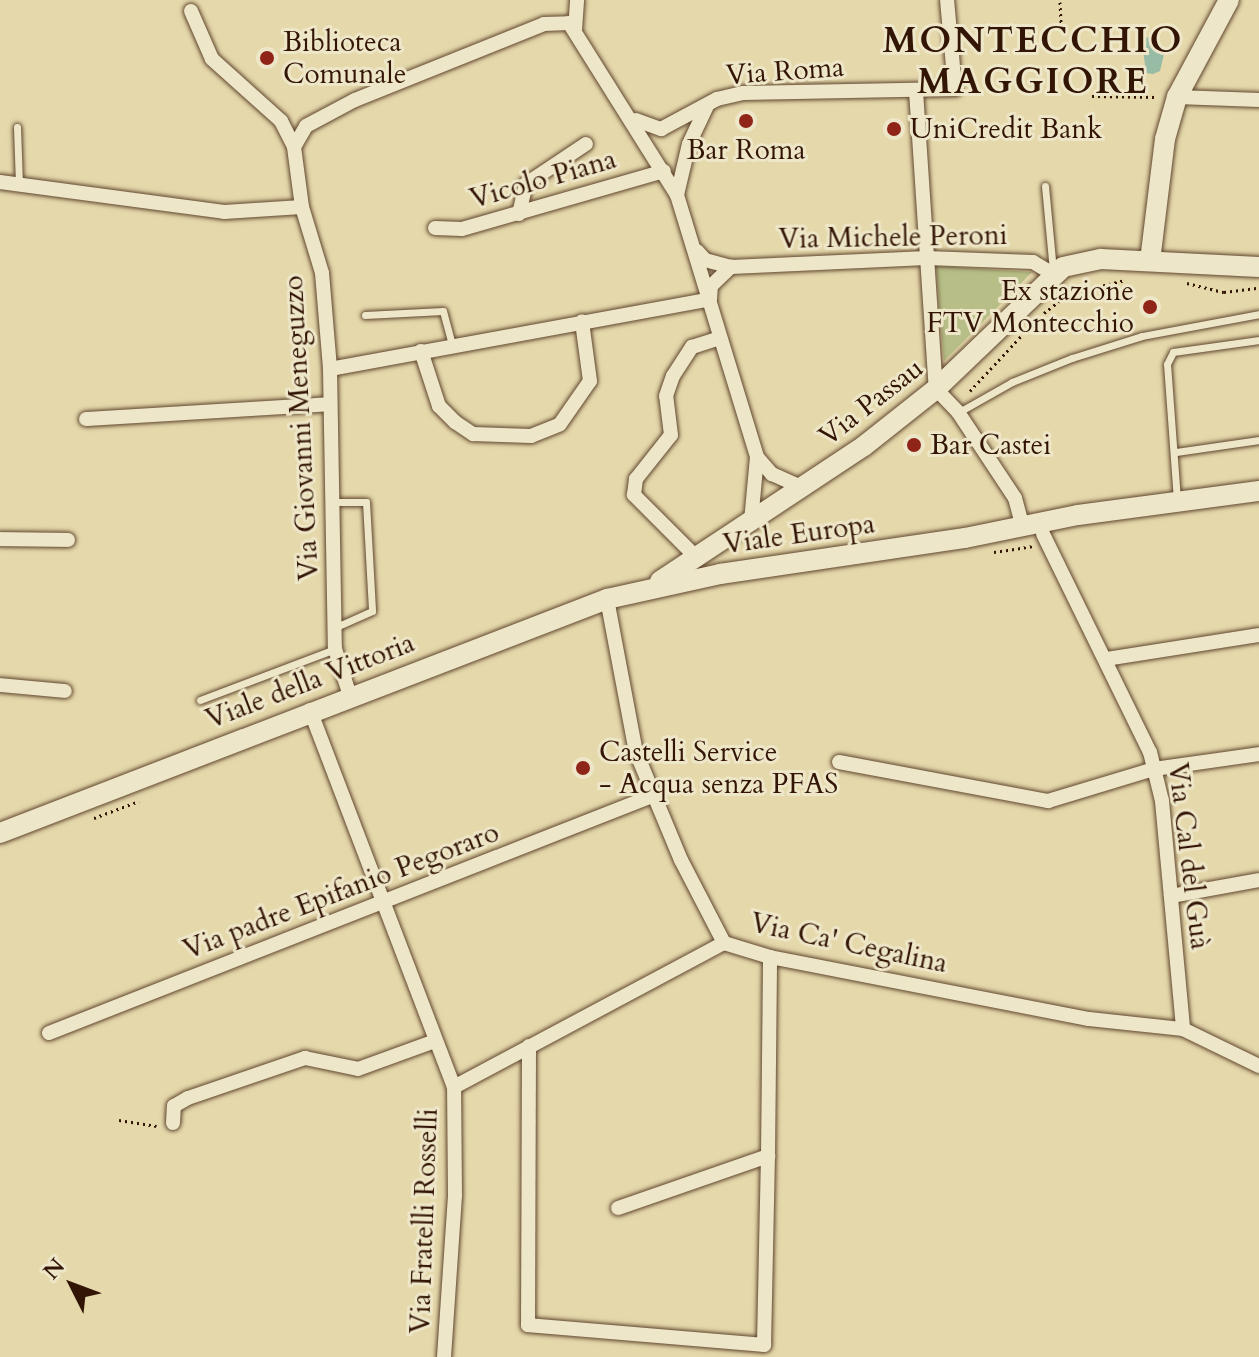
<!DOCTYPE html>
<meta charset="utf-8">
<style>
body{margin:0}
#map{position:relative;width:1259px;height:1357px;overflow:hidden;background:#e5d8ab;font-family:Cardo,serif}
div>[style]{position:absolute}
.green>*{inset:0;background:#b7be87}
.water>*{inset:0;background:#97bba4}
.path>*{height:3px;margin-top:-1.5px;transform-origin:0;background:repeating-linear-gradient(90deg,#331505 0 2px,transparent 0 6px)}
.roads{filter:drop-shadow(0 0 2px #60462e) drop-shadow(0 0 2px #60462e)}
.lane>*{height:7px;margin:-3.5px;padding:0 3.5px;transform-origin:3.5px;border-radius:3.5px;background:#eee6c8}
.street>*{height:14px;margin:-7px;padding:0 7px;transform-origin:7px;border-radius:7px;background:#eee6c8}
.secondary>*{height:20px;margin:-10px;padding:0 10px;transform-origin:10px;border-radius:10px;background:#eee6c8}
.dots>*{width:22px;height:22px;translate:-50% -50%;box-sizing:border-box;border:4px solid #eee6c8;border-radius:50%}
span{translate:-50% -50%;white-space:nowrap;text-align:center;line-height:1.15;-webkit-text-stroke:6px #eee6c8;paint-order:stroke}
.poi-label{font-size:28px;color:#331505}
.left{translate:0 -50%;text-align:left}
.right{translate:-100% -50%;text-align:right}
.street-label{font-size:28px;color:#331505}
.district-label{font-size:36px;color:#331505;font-weight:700;letter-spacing:2px}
.north{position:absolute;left:32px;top:1245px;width:80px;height:80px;-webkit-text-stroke:6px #eee6c8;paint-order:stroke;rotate:312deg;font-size:22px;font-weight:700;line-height:32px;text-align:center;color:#331505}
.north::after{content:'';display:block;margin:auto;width:28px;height:36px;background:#331505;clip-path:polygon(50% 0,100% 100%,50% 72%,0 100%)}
</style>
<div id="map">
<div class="green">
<div style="clip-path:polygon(936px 266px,1032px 272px,944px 361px)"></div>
</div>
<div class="water">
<div style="clip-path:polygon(1148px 37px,1165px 50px,1160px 71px,1153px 74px,1146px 73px,1143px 49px,1135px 43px)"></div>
</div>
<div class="path">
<div style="left:1060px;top:2px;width:22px;rotate:87deg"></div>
<div style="left:1092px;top:96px;width:64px;rotate:0.9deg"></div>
<div style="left:1187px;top:283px;width:38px;rotate:14deg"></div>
<div style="left:1224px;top:292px;width:35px;rotate:-7deg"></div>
<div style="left:1044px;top:313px;width:31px;rotate:-38deg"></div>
<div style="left:1068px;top:294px;width:59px;rotate:-13.8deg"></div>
<div style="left:970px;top:391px;width:76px;rotate:-47.1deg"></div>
<div style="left:994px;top:552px;width:40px;rotate:-8.5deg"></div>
<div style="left:94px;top:818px;width:48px;rotate:-20.7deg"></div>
<div style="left:119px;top:1120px;width:38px;rotate:9deg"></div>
</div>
<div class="roads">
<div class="lane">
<div style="left:17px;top:127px;width:56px;rotate:88deg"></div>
<div style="left:1045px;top:186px;width:85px;rotate:84.6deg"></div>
<div style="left:365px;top:315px;width:78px;rotate:-2.9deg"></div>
<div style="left:443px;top:311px;width:34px;rotate:75deg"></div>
<div style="left:959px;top:412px;width:61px;rotate:-29.5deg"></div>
<div style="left:1012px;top:382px;width:65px;rotate:-21.8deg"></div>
<div style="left:1072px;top:358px;width:73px;rotate:-17.4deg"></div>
<div style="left:1142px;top:336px;width:119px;rotate:-10.6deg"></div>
<div style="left:1176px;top:452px;width:84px;rotate:-8.2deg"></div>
<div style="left:1177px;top:500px;width:136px;rotate:-94.2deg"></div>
<div style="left:1167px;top:364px;width:13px;rotate:-63deg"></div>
<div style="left:1173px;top:352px;width:87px;rotate:-7.9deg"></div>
<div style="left:333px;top:502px;width:33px"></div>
<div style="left:366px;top:502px;width:109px;rotate:86.8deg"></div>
<div style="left:372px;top:611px;width:39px;rotate:156deg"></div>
<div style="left:200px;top:700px;width:144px;rotate:-20.7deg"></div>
</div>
<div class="street">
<div style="left:191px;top:11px;width:52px;rotate:66.4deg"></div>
<div style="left:212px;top:59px;width:93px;rotate:41.9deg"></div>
<div style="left:281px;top:121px;width:29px;rotate:63deg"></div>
<div style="left:294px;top:147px;width:61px;rotate:82.4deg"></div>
<div style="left:302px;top:207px;width:69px;rotate:73.1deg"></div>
<div style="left:322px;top:273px;width:96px;rotate:85.2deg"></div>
<div style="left:330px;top:369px;width:280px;rotate:89deg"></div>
<div style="left:335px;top:649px;width:49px;rotate:72.3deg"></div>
<div style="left:575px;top:30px;width:30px;rotate:-86deg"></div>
<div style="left:916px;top:91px;width:299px;rotate:86.2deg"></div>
<div style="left:936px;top:389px;width:32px;rotate:46deg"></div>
<div style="left:958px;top:412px;width:103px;rotate:56.5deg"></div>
<div style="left:1015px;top:498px;width:27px;rotate:75deg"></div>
<div style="left:1177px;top:97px;width:82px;rotate:2.1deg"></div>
<div style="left:636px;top:120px;width:27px;rotate:20deg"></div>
<div style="left:661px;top:129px;width:64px;rotate:-28.2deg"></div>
<div style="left:717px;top:99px;width:27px;rotate:-13deg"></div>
<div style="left:743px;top:93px;width:212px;rotate:-1.1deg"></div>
<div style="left:955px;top:89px;width:89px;rotate:-95.1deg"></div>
<div style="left:294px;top:147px;width:24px;rotate:-60deg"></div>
<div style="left:306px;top:126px;width:55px;rotate:-28deg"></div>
<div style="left:355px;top:100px;width:204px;rotate:-21.9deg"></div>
<div style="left:544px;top:24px;width:25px;rotate:-2deg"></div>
<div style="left:569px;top:23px;width:203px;rotate:57.9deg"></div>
<div style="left:677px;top:195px;width:274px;rotate:73deg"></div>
<div style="left:757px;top:457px;width:65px;rotate:95.3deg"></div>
<div style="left:0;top:182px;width:226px;rotate:7.6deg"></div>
<div style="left:224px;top:212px;width:78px;rotate:-3.7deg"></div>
<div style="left:677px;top:195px;width:52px;rotate:-76.8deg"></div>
<div style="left:689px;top:144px;width:42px;rotate:-64.7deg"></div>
<div style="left:519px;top:214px;width:31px;rotate:-77deg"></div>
<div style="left:526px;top:184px;width:72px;rotate:-33.7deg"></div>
<div style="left:435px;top:228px;width:27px;rotate:2deg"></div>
<div style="left:462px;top:229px;width:210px;rotate:-16deg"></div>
<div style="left:697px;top:251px;width:12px;rotate:48deg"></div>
<div style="left:705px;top:260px;width:27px;rotate:15deg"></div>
<div style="left:731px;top:267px;width:196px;rotate:-2.6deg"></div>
<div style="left:927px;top:258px;width:106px;rotate:2.2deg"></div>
<div style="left:1033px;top:262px;width:23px;rotate:31deg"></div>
<div style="left:421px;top:351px;width:58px;rotate:71.9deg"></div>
<div style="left:439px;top:406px;width:23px;rotate:45deg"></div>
<div style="left:455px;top:422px;width:22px;rotate:34deg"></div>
<div style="left:473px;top:434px;width:58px;rotate:2deg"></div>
<div style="left:531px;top:436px;width:31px;rotate:-22deg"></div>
<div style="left:560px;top:424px;width:52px;rotate:-55.1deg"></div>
<div style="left:590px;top:381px;width:60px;rotate:-97.7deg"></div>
<div style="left:330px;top:369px;width:386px;rotate:-10.4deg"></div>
<div style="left:710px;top:299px;width:13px;rotate:-86deg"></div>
<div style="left:711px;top:286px;width:28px;rotate:-44deg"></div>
<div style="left:86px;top:419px;width:244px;rotate:-3.5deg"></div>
<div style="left:757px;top:457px;width:23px;rotate:49deg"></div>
<div style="left:772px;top:474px;width:35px;rotate:24deg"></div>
<div style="left:1043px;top:534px;width:243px;rotate:63.9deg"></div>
<div style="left:1150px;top:752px;width:50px;rotate:76.2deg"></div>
<div style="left:1162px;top:801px;width:229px;rotate:84.7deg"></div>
<div style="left:1183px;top:1029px;width:85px;rotate:26deg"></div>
<div style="left:0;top:539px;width:68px;rotate:0.8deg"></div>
<div style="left:698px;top:559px;width:91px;rotate:-135deg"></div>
<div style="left:634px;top:495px;width:16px;rotate:-83deg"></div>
<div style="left:636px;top:479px;width:56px;rotate:-51.5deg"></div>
<div style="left:671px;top:435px;width:39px;rotate:-97deg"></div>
<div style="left:666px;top:396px;width:21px;rotate:-71deg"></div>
<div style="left:673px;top:376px;width:35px;rotate:-57deg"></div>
<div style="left:692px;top:347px;width:29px;rotate:-18deg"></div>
<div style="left:607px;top:599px;width:156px;rotate:79.3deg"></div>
<div style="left:636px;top:752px;width:117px;rotate:67.4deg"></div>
<div style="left:681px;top:860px;width:93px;rotate:62.6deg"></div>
<div style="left:724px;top:943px;width:48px;rotate:16.9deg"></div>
<div style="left:770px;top:957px;width:325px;rotate:11deg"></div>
<div style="left:1089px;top:1019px;width:95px;rotate:6.1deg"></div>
<div style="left:1106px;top:659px;width:155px;rotate:-8.9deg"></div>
<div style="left:0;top:685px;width:65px;rotate:5.3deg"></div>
<div style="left:310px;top:710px;width:404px;rotate:69.1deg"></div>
<div style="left:839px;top:762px;width:213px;rotate:10.6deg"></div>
<div style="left:1048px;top:801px;width:111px;rotate:-16.8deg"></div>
<div style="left:1154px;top:769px;width:106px;rotate:-8.1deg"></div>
<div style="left:1171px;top:896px;width:89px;rotate:-10.3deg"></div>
<div style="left:49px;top:1033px;width:648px;rotate:-21.46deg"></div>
<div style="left:529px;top:1046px;width:279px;rotate:90.2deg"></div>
<div style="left:528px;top:1325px;width:237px;rotate:4.8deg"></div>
<div style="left:764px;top:1345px;width:189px;rotate:-88.8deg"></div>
<div style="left:454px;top:1087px;width:306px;rotate:-28.1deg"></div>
<div style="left:173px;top:1123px;width:17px;rotate:-87deg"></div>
<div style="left:174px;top:1106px;width:16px;rotate:-30deg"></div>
<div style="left:188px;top:1098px;width:124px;rotate:-18.9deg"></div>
<div style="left:305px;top:1058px;width:54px;rotate:11.7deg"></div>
<div style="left:358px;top:1069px;width:82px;rotate:-20deg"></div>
<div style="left:618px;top:1208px;width:159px;rotate:-19.1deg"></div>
<div style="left:768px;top:1156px;width:199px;rotate:-89.4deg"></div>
<div style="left:444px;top:1357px;width:162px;rotate:-86.1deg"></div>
<div style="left:455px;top:1195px;width:108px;rotate:-90.5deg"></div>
</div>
<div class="secondary">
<div style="left:1150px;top:261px;width:123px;rotate:-83deg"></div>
<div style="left:1165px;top:139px;width:44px;rotate:-74.1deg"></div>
<div style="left:1177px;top:97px;width:110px;rotate:-61.8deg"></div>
<div style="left:660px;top:581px;width:245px;rotate:-33.5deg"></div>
<div style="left:864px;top:446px;width:92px;rotate:-38.4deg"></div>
<div style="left:936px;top:389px;width:176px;rotate:-43.8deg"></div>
<div style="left:1063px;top:267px;width:39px;rotate:-12deg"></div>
<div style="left:1101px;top:259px;width:158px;rotate:2.9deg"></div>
<div style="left:0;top:833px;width:651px;rotate:-21.08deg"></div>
<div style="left:607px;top:599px;width:116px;rotate:-12.5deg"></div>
<div style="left:720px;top:574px;width:248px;rotate:-8.4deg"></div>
<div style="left:965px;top:538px;width:115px;rotate:-11.5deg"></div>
<div style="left:1078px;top:515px;width:183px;rotate:-7.6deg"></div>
</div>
</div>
<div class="dots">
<div style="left:267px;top:58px;background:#8f2418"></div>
<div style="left:746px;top:121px;background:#8f2418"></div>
<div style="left:894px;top:129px;background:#8f2418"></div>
<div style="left:1150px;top:307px;background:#8f2418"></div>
<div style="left:914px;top:445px;background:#8f2418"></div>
<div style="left:583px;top:768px;background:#8f2418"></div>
</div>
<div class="poi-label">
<span class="left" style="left:283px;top:58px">Biblioteca<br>Comunale</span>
<span class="left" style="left:910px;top:129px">UniCredit Bank</span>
<span style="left:746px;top:150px">Bar Roma</span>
<span class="right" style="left:1134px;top:307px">Ex stazione<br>FTV Montecchio</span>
<span class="left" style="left:930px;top:445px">Bar Castei</span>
<span class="left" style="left:599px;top:768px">Castelli Service<br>- Acqua senza PFAS</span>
</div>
<div class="street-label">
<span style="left:785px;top:71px;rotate:-4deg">Via Roma</span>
<span style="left:543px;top:179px;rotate:-16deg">Vicolo Piana</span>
<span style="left:893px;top:237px;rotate:-1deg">Via Michele Peroni</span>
<span style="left:871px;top:402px;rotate:-38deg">Via Passau</span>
<span style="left:301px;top:428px;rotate:-93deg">Via Giovanni Meneguzzo</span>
<span style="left:799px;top:534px;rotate:-8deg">Viale Europa</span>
<span style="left:310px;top:681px;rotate:-21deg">Viale della Vittoria</span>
<span style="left:1189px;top:856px;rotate:83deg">Via Cal del Guà</span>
<span style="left:341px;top:891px;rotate:-21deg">Via padre Epifanio Pegoraro</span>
<span style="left:849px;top:943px;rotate:12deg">Via Ca' Cegalina</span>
<span style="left:424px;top:1221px;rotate:-88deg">Via Fratelli Rosselli</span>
</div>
<div class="district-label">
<span style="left:1033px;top:61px">MONTECCHIO<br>MAGGIORE</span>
</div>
<div class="north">N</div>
</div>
